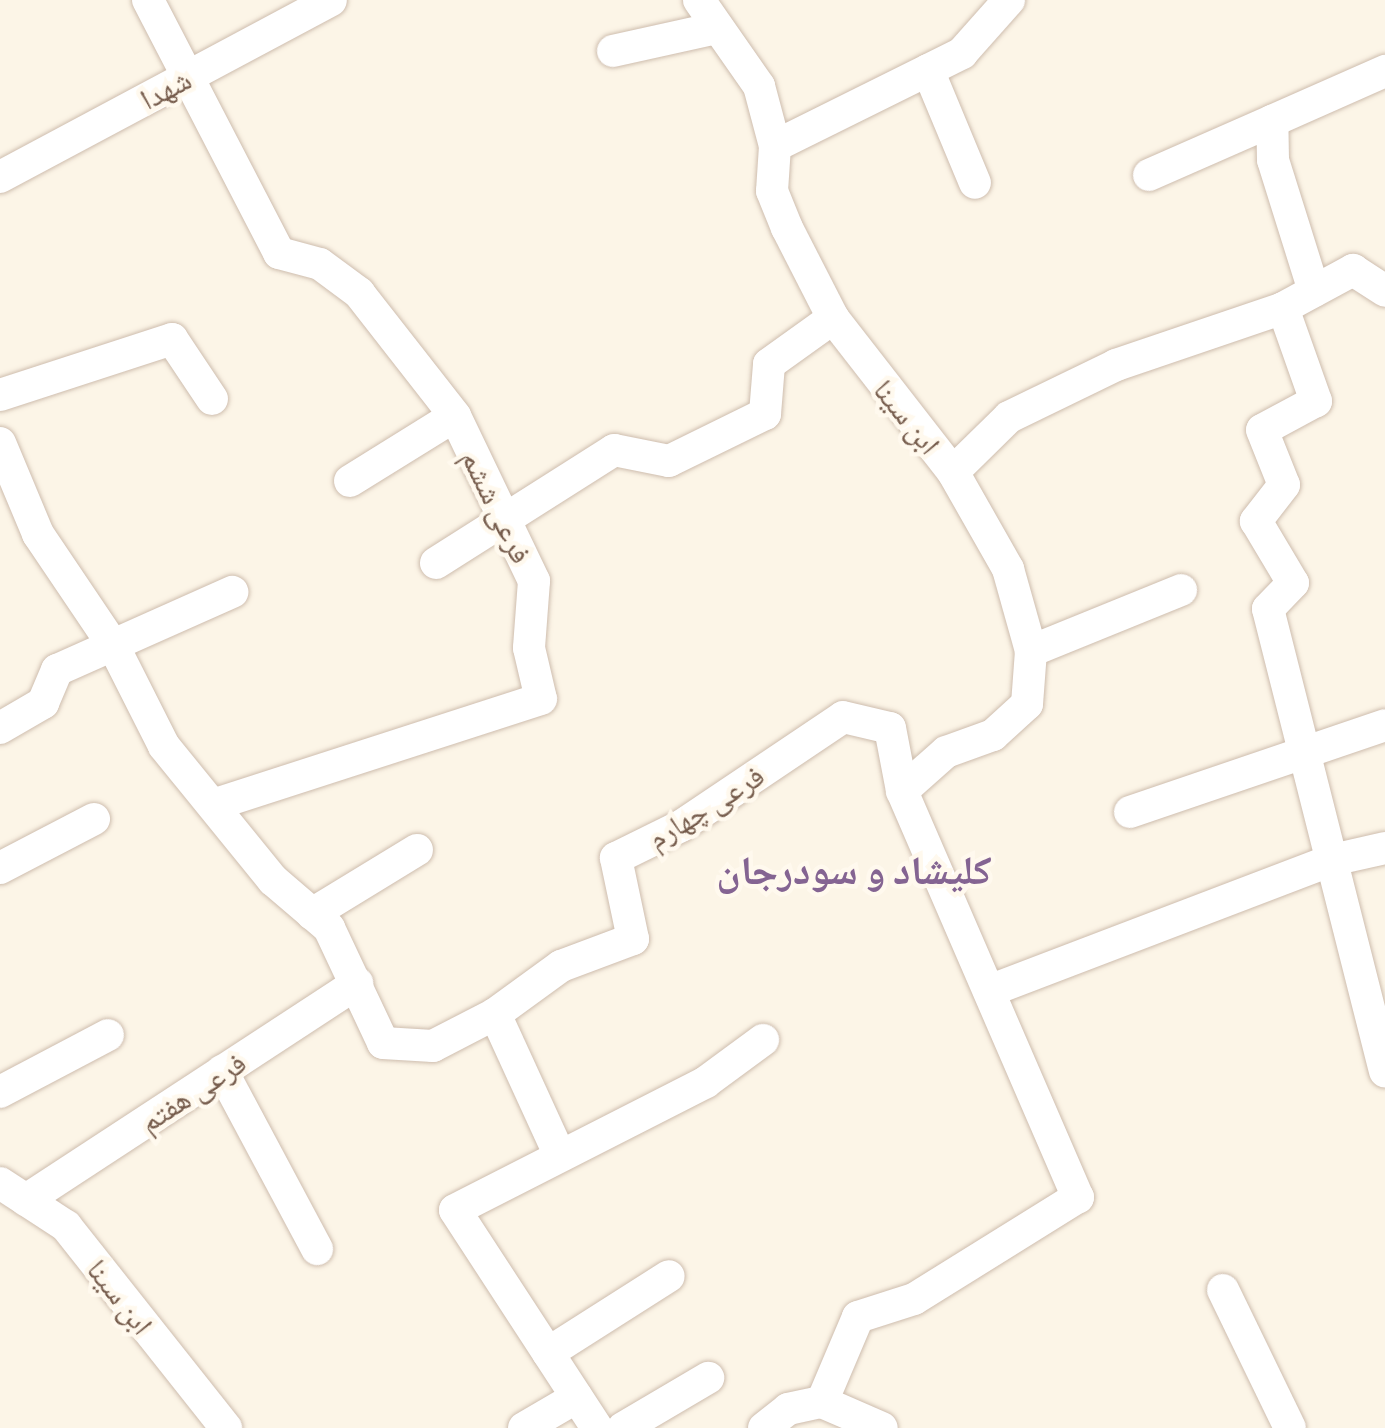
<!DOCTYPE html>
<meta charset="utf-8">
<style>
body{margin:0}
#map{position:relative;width:1385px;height:1428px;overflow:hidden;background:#fcf5e7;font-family:Commissioner,"Noto Naskh Arabic",sans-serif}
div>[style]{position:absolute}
.roads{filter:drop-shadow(0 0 2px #cebdae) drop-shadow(0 0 2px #cebdae)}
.minor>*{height:32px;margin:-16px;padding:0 16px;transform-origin:16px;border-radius:16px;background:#fff}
span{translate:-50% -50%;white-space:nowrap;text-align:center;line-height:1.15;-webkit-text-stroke:9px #fff9ee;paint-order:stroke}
.street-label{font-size:30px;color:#765c4c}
.district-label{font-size:40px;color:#846492;font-weight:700}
</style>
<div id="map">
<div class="roads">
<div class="minor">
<div style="left:148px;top:0;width:285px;rotate:62.6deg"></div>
<div style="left:279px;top:253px;width:42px;rotate:15deg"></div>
<div style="left:320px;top:264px;width:49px;rotate:36.6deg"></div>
<div style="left:359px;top:293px;width:156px;rotate:52deg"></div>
<div style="left:455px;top:416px;width:183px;rotate:64.4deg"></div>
<div style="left:534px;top:581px;width:67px;rotate:94.3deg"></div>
<div style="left:529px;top:648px;width:52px;rotate:76.8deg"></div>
<div style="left:541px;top:699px;width:342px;rotate:162.1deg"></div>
<div style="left:699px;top:0;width:105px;rotate:55.1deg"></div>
<div style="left:759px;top:86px;width:62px;rotate:75.1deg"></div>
<div style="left:775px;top:146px;width:45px;rotate:93.8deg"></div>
<div style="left:772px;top:191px;width:40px;rotate:68deg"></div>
<div style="left:787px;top:228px;width:101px;rotate:62.9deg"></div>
<div style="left:833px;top:318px;width:195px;rotate:52.1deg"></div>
<div style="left:953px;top:472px;width:112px;rotate:60.4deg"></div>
<div style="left:1008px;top:569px;width:85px;rotate:74.3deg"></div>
<div style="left:1031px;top:651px;width:53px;rotate:94.3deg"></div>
<div style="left:1027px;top:704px;width:46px;rotate:137.6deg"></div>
<div style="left:993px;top:735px;width:50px;rotate:160.1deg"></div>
<div style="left:946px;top:752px;width:59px;rotate:138.4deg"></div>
<div style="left:613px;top:51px;width:107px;rotate:-12.5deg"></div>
<div style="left:928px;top:70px;width:122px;rotate:67.4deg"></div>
<div style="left:775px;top:146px;width:209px;rotate:-26.4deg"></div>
<div style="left:962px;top:53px;width:71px;rotate:-48.4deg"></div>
<div style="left:1149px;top:175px;width:134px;rotate:-23.7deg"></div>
<div style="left:0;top:177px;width:375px;rotate:-28.1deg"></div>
<div style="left:1314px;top:291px;width:137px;rotate:-107.4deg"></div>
<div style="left:1273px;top:160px;width:39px;rotate:-91deg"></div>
<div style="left:1272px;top:121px;width:124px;rotate:-23.9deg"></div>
<div style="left:1283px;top:308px;width:99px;rotate:70.5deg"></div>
<div style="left:1316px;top:401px;width:61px;rotate:151.8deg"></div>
<div style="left:1262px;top:430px;width:59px;rotate:68.2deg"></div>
<div style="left:1284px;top:485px;width:46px;rotate:127.9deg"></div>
<div style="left:1256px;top:521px;width:72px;rotate:59.2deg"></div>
<div style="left:1293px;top:583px;width:36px;rotate:134deg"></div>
<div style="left:1268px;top:609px;width:477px;rotate:75.8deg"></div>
<div style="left:0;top:395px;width:181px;rotate:-18deg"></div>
<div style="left:172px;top:339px;width:72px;rotate:56.3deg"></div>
<div style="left:0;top:443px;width:99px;rotate:67.3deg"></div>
<div style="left:38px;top:534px;width:134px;rotate:56deg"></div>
<div style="left:113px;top:645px;width:113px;rotate:63.2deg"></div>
<div style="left:164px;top:746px;width:173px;rotate:50.9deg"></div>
<div style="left:273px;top:880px;width:74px;rotate:40.6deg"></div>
<div style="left:329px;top:928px;width:127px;rotate:64.8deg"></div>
<div style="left:383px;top:1043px;width:50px;rotate:3.4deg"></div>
<div style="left:433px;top:1046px;width:70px;rotate:-27.3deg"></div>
<div style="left:495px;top:1014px;width:82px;rotate:-36deg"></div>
<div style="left:561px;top:966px;width:77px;rotate:-20.6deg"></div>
<div style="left:633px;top:939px;width:83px;rotate:-101.9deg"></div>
<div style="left:616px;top:858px;width:72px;rotate:-26.2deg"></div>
<div style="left:681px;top:826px;width:195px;rotate:-33.9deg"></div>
<div style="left:843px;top:717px;width:48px;rotate:13.2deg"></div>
<div style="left:890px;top:728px;width:64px;rotate:79.2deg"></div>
<div style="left:902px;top:791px;width:443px;rotate:66.6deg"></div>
<div style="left:1078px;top:1197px;width:193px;rotate:148.1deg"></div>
<div style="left:914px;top:1299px;width:59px;rotate:162.2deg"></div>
<div style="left:858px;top:1317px;width:92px;rotate:113deg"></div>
<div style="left:953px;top:472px;width:78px;rotate:-44.5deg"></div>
<div style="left:1009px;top:417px;width:119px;rotate:-25.9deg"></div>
<div style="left:1116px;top:365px;width:176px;rotate:-18.8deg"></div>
<div style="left:1283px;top:308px;width:80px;rotate:-28.5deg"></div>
<div style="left:1353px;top:270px;width:38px;rotate:33deg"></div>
<div style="left:350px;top:481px;width:123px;rotate:-31.8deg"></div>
<div style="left:436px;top:563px;width:211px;rotate:-32.4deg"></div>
<div style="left:614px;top:450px;width:56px;rotate:11.3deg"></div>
<div style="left:669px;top:461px;width:107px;rotate:-26.1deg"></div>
<div style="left:765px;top:414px;width:50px;rotate:-85.4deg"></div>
<div style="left:769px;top:364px;width:79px;rotate:-35.7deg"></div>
<div style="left:1031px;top:651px;width:162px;rotate:-22.1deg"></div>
<div style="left:0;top:728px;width:50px;rotate:-30.2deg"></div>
<div style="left:43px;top:703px;width:36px;rotate:-67deg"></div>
<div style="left:57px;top:670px;width:192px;rotate:-24deg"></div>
<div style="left:1130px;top:812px;width:269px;rotate:-18.8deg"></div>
<div style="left:0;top:868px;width:106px;rotate:-27.5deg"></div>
<div style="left:312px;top:914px;width:123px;rotate:-31.4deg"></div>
<div style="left:989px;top:991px;width:367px;rotate:-20.9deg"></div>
<div style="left:1332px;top:860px;width:54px;rotate:-12.8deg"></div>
<div style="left:495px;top:1014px;width:156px;rotate:65.4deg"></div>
<div style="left:222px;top:1071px;width:202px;rotate:61.9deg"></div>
<div style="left:0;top:1092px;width:122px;rotate:-27.8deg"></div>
<div style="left:0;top:1183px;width:79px;rotate:33.1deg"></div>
<div style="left:66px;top:1226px;width:258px;rotate:51.6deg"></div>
<div style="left:26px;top:1200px;width:396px;rotate:-33.2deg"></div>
<div style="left:1223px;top:1290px;width:153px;rotate:64.1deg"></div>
<div style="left:548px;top:1353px;width:143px;rotate:-32.5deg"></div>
<div style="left:524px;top:1428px;width:61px;rotate:-30.3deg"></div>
<div style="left:597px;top:1428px;width:260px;rotate:-123.1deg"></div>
<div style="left:455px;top:1210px;width:282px;rotate:-27deg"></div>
<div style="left:706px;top:1082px;width:71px;rotate:-36.4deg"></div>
<div style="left:623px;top:1428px;width:99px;rotate:-30.5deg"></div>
<div style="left:764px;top:1428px;width:31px;rotate:-38deg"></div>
<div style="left:788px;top:1409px;width:35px;rotate:-12deg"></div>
<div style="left:822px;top:1402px;width:65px;rotate:23.4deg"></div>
</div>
</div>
<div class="street-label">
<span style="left:165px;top:88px;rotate:-28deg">شهدا</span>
<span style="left:908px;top:416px;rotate:51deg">ابن سینا</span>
<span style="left:498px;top:506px;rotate:64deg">فرعی ششم</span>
<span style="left:705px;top:806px;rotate:-32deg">فرعی چهارم</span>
<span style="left:192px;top:1091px;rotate:-33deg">فرعی هفتم</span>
<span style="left:121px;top:1296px;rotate:52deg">ابن سینا</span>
</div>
<div class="district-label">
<span style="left:854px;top:868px">کلیشاد و سودرجان</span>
</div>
</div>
